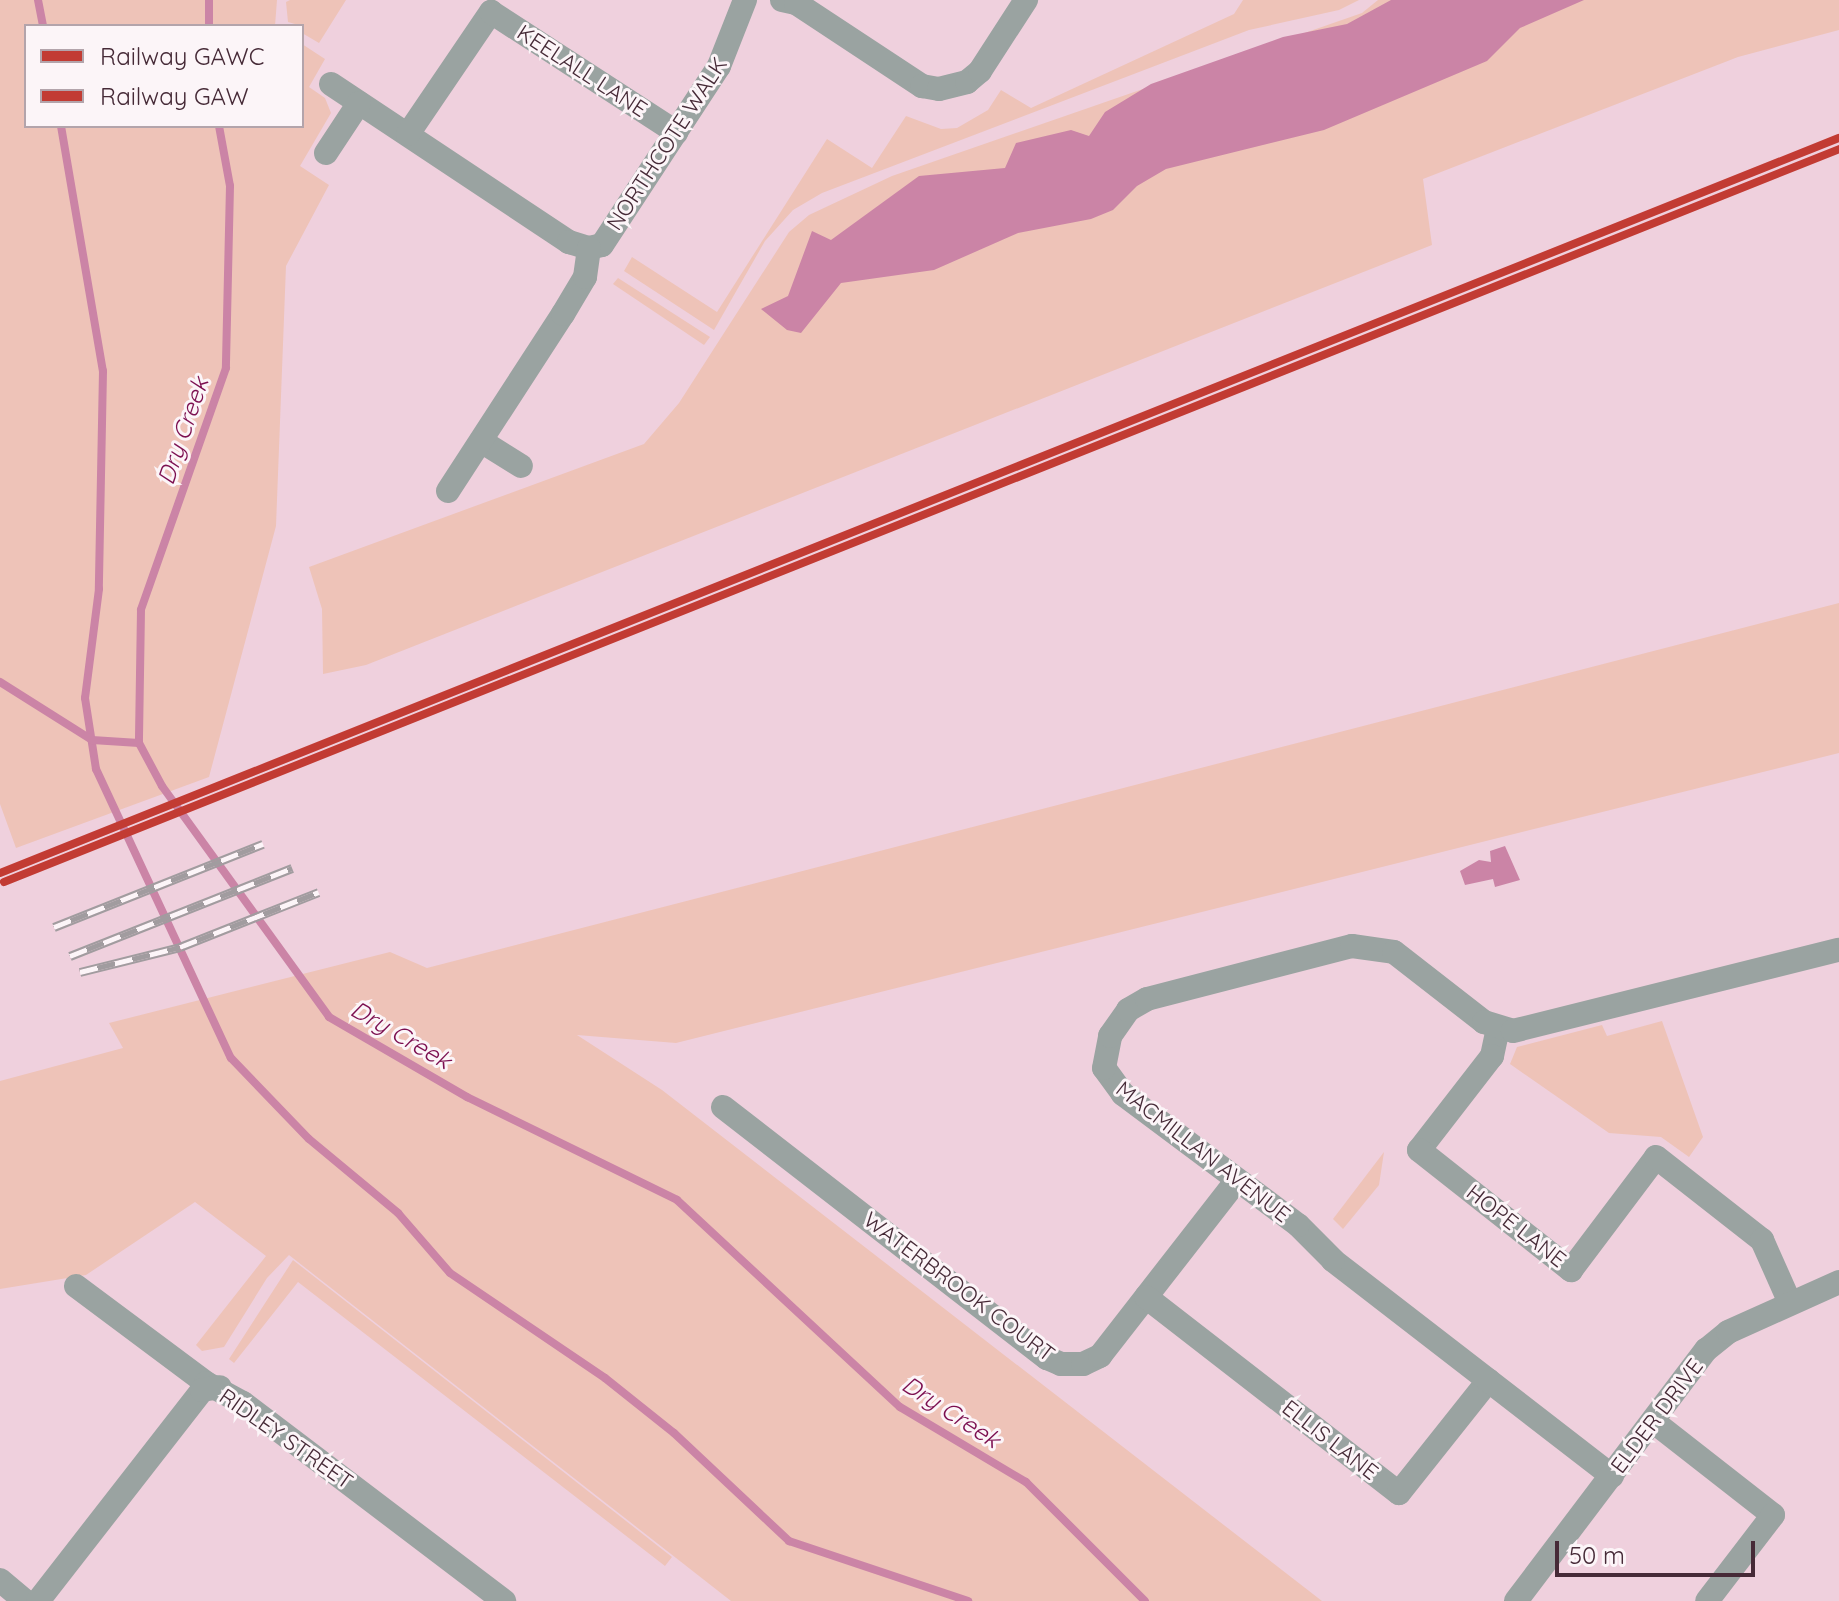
<!DOCTYPE html>
<style>
body{margin:0}
#map{position:relative;width:1839px;height:1601px;overflow:hidden;background:#efd0dd;font-family:Quicksand,sans-serif}
div>[style]{position:absolute}
.green>*{inset:0;background:#eec3b8}
.water>*{inset:0;background:#cb84a6}
.stream>*{height:8px;margin:-4px;padding:0 4px;transform-origin:4px;border-radius:4px;background:#cb84a6}
.street>*{height:24px;margin:-12px;padding:0 12px;transform-origin:12px;border-radius:12px;background:#9aa3a1}
.rail>*{height:9px;margin-top:-4.5px;transform-origin:0;background:repeating-linear-gradient(90deg,#fcf5f8 0 18px,#a19c9f 0 36px);box-sizing:border-box;border-block:2px solid #a19c9f}
.rail-1>*{height:8px;margin:-4px;padding:0 4px;transform-origin:4px;border-radius:4px;background:#c23b33}
.rail-2>*{height:8px;margin:-4px;padding:0 4px;transform-origin:4px;border-radius:4px;background:#c23b33}
span{translate:-50% -50%;white-space:nowrap;text-align:center;line-height:1.15;-webkit-text-stroke:6px #fcf5f8;paint-order:stroke}
.street-label{font-size:22px;color:#462a37}
.water-label{font-size:24px;color:#7c0f50;font-style:italic}
.legend{position:absolute;left:24px;top:24px;width:280px;height:104px;box-sizing:border-box;background:#fcf5f8;border:2px solid #b3a4ab;margin:0;padding:10px 14px;list-style:none;font-size:24px;color:#462a37}
.legend li{display:flex;align-items:center;gap:16px;height:40px}
.legend b{width:40px;border:2px solid #b3a4ab}
.scale{position:absolute;left:1555px;top:1541px;width:200px;height:36px;box-sizing:border-box;border:4px solid #462a37;border-top:0;padding-left:10px;font-size:24px;line-height:28px;white-space:nowrap;color:#462a37;-webkit-text-stroke:6px #fcf5f8;paint-order:stroke}
</style>
<div id="map">
<div class="green">
<div style="clip-path:polygon(0 0,277px 0,275px 26px,26px 26px,26px 126px,302px 126px,302px 44px,325px 59px,309px 87px,325px 98px,331px 113px,300px 166px,329px 185px,286px 266px,276px 526px,209px 777px,16px 848px,0 804px)"></div>
<div style="clip-path:polygon(346px 0,319px 43px,302px 33px,302px 26px,288px 22px,286px 2px,290px 0)"></div>
<div style="clip-path:polygon(1243px 0,1359px 0,1339px 10px,1249px 30px,822px 193px,793px 210px,765px 241px,714px 330px,624px 271px,632px 257px,717px 312px,827px 139px,872px 168px,906px 116px,941px 129px,957px 128px,988px 110px,1001px 90px,1031px 108px,1234px 14px)"></div>
<div style="clip-path:polygon(1378px 0,1839px 0,1839px 30px,1738px 57px,1423px 179px,1432px 245px,366px 665px,323px 674px,322px 609px,309px 567px,644px 444px,679px 403px,789px 232px,809px 215px,892px 176px,1362px 13px)"></div>
<div style="clip-path:polygon(618px 278px,710px 337px,704px 345px,613px 284px)"></div>
<div style="clip-path:polygon(1839px 603px,1839px 753px,676px 1043px,577px 1035px,662px 1090px,1322px 1601px,731px 1601px,289px 1255px,267px 1278px,224px 1347px,202px 1351px,196px 1345px,266px 1256px,195px 1202px,86px 1275px,0 1289px,0 1081px,123px 1048px,109px 1023px,390px 952px,427px 968px)"></div>
<div style="clip-path:polygon(1662px 1021px,1703px 1137px,1689px 1157px,1661px 1137px,1609px 1133px,1510px 1064px,1517px 1047px,1602px 1025px,1607px 1036px)"></div>
<div style="clip-path:polygon(1384px 1152px,1379px 1185px,1343px 1229px,1333px 1219px)"></div>
<div style="clip-path:polygon(293px 1260px,672px 1557px,665px 1566px,298px 1282px,234px 1363px,229px 1359px)"></div>
</div>
<div class="water">
<div style="clip-path:polygon(1391px 0,1584px 0,1520px 28px,1487px 61px,1324px 130px,1166px 169px,1137px 186px,1113px 210px,1091px 219px,1018px 233px,934px 270px,841px 283px,801px 333px,787px 330px,761px 309px,788px 296px,812px 231px,831px 240px,919px 176px,1005px 168px,1016px 143px,1071px 130px,1089px 136px,1105px 112px,1151px 84px,1283px 37px,1347px 24px)"></div>
<div style="clip-path:polygon(1505px 846px,1520px 880px,1495px 887px,1493px 879px,1465px 885px,1460px 871px,1479px 860px,1491px 862px,1490px 851px)"></div>
</div>
<div class="stream">
<div style="left:38px;top:0;width:26px;rotate:79deg"></div>
<div style="left:209px;top:0;width:26px;rotate:90deg"></div>
<div style="left:61px;top:126px;width:249px;rotate:80.3deg"></div>
<div style="left:103px;top:371px;width:218px;rotate:91.1deg"></div>
<div style="left:99px;top:589px;width:110px;rotate:97.3deg"></div>
<div style="left:85px;top:698px;width:72px;rotate:81.2deg"></div>
<div style="left:96px;top:769px;width:319px;rotate:65deg"></div>
<div style="left:231px;top:1058px;width:112px;rotate:46.1deg"></div>
<div style="left:309px;top:1139px;width:116px;rotate:39.7deg"></div>
<div style="left:398px;top:1213px;width:79px;rotate:49.1deg"></div>
<div style="left:450px;top:1273px;width:187px;rotate:34.1deg"></div>
<div style="left:605px;top:1378px;width:88px;rotate:38.6deg"></div>
<div style="left:674px;top:1433px;width:158px;rotate:43.2deg"></div>
<div style="left:789px;top:1541px;width:189px;rotate:18.5deg"></div>
<div style="left:219px;top:126px;width:61px;rotate:79.6deg"></div>
<div style="left:230px;top:186px;width:182px;rotate:91.3deg"></div>
<div style="left:226px;top:368px;width:256px;rotate:109.4deg"></div>
<div style="left:141px;top:610px;width:133px;rotate:90.9deg"></div>
<div style="left:139px;top:743px;width:49px;rotate:61.9deg"></div>
<div style="left:162px;top:786px;width:285px;rotate:54.1deg"></div>
<div style="left:329px;top:1017px;width:160px;rotate:30.1deg"></div>
<div style="left:467px;top:1097px;width:234px;rotate:26.1deg"></div>
<div style="left:677px;top:1200px;width:304px;rotate:42.9deg"></div>
<div style="left:900px;top:1407px;width:147px;rotate:30.8deg"></div>
<div style="left:1026px;top:1482px;width:168px;rotate:45deg"></div>
<div style="left:0;top:682px;width:109px;rotate:32.2deg"></div>
<div style="left:92px;top:740px;width:47px;rotate:3.7deg"></div>
</div>
<div class="street">
<div style="left:782px;top:0;width:14px;rotate:12deg"></div>
<div style="left:796px;top:3px;width:151px;rotate:33.4deg"></div>
<div style="left:922px;top:86px;width:17px;rotate:10deg"></div>
<div style="left:939px;top:89px;width:29px;rotate:-14deg"></div>
<div style="left:967px;top:82px;width:17px;rotate:-40deg"></div>
<div style="left:980px;top:71px;width:85px;rotate:-57.1deg"></div>
<div style="left:331px;top:84px;width:286px;rotate:33.6deg"></div>
<div style="left:569px;top:242px;width:21px;rotate:17deg"></div>
<div style="left:589px;top:248px;width:13px;rotate:-13deg"></div>
<div style="left:602px;top:245px;width:214px;rotate:-56.8deg"></div>
<div style="left:719px;top:66px;width:71px;rotate:-68.5deg"></div>
<div style="left:408px;top:134px;width:148px;rotate:-55.8deg"></div>
<div style="left:491px;top:12px;width:221px;rotate:33deg"></div>
<div style="left:326px;top:153px;width:60px;rotate:-56.6deg"></div>
<div style="left:481px;top:441px;width:47px;rotate:32deg"></div>
<div style="left:448px;top:491px;width:211px;rotate:-57deg"></div>
<div style="left:563px;top:314px;width:43px;rotate:-59.3deg"></div>
<div style="left:585px;top:277px;width:29px;rotate:-82deg"></div>
<div style="left:1498px;top:1028px;width:29px;rotate:102deg"></div>
<div style="left:1492px;top:1056px;width:119px;rotate:127.8deg"></div>
<div style="left:1419px;top:1150px;width:194px;rotate:38.3deg"></div>
<div style="left:1571px;top:1270px;width:141px;rotate:-53deg"></div>
<div style="left:1656px;top:1157px;width:135px;rotate:38.1deg"></div>
<div style="left:1762px;top:1240px;width:69px;rotate:66deg"></div>
<div style="left:723px;top:1107px;width:410px;rotate:37.8deg"></div>
<div style="left:1047px;top:1358px;width:15px;rotate:23deg"></div>
<div style="left:1061px;top:1364px;width:22px"></div>
<div style="left:1083px;top:1364px;width:19px;rotate:-25deg"></div>
<div style="left:1100px;top:1356px;width:223px;rotate:-52.1deg"></div>
<div style="left:76px;top:1286px;width:162px;rotate:36.7deg"></div>
<div style="left:206px;top:1383px;width:42px;rotate:28.4deg"></div>
<div style="left:243px;top:1403px;width:328px;rotate:37.2deg"></div>
<div style="left:1146px;top:1297px;width:320px;rotate:37.8deg"></div>
<div style="left:1399px;top:1493px;width:144px;rotate:-51.5deg"></div>
<div style="left:1654px;top:1422px;width:151px;rotate:38deg"></div>
<div style="left:1773px;top:1515px;width:108px;rotate:127.5deg"></div>
<div style="left:1612px;top:1476px;width:353px;rotate:-142.3deg"></div>
<div style="left:1333px;top:1260px;width:49px;rotate:-135deg"></div>
<div style="left:1298px;top:1225px;width:219px;rotate:-143.2deg"></div>
<div style="left:1123px;top:1094px;width:32px;rotate:-126deg"></div>
<div style="left:1104px;top:1068px;width:33px;rotate:-79deg"></div>
<div style="left:1110px;top:1036px;width:32px;rotate:-55deg"></div>
<div style="left:1128px;top:1010px;width:22px;rotate:-30deg"></div>
<div style="left:1147px;top:999px;width:212px;rotate:-14.5deg"></div>
<div style="left:1352px;top:946px;width:42px;rotate:8.1deg"></div>
<div style="left:1394px;top:952px;width:114px;rotate:37.9deg"></div>
<div style="left:1484px;top:1022px;width:30px;rotate:17deg"></div>
<div style="left:1513px;top:1031px;width:336px;rotate:-14deg"></div>
<div style="left:0;top:1580px;width:33px;rotate:40deg"></div>
<div style="left:38px;top:1601px;width:267px;rotate:-52.1deg"></div>
<div style="left:202px;top:1390px;width:18px;rotate:-9deg"></div>
<div style="left:1516px;top:1601px;width:315px;rotate:-52.9deg"></div>
<div style="left:1706px;top:1350px;width:28px;rotate:-39deg"></div>
<div style="left:1728px;top:1332px;width:122px;rotate:-24.2deg"></div>
</div>
<div class="rail">
<div style="left:54px;top:927px;width:225px;rotate:-21.7deg"></div>
<div style="left:70px;top:956px;width:239px;rotate:-21.6deg"></div>
<div style="left:80px;top:972px;width:103px;rotate:-14deg"></div>
<div style="left:180px;top:947px;width:149px;rotate:-21.6deg"></div>
</div>
<div class="rail-1">
<div style="left:0;top:873px;width:1980px;rotate:-21.79deg"></div>
</div>
<div class="rail-2">
<div style="left:4px;top:882px;width:1976px;rotate:-21.77deg"></div>
</div>
<div class="street-label">
<span style="left:582px;top:71px;rotate:33deg">KEELALL LANE</span>
<span style="left:667px;top:144px;rotate:-57deg">NORTHCOTE WALK</span>
<span style="left:1203px;top:1152px;rotate:38deg">MACMILLAN AVENUE</span>
<span style="left:1516px;top:1226px;rotate:38deg">HOPE LANE</span>
<span style="left:959px;top:1287px;rotate:37deg">WATERBROOK COURT</span>
<span style="left:1657px;top:1416px;rotate:-53deg">ELDER DRIVE</span>
<span style="left:286px;top:1439px;rotate:35deg">RIDLEY STREET</span>
<span style="left:1330px;top:1440px;rotate:38deg">ELLIS LANE</span>
</div>
<div class="water-label">
<span style="left:183px;top:431px;rotate:-71deg">Dry Creek</span>
<span style="left:401px;top:1035px;rotate:30deg">Dry Creek</span>
<span style="left:951px;top:1412px;rotate:33deg">Dry Creek</span>
</div>
<ul class="legend">
<li><b style="height:10px;background:#c23b33"></b>Railway GAWC</li>
<li><b style="height:10px;background:#c23b33"></b>Railway GAW</li>
</ul>
<div class="scale">50 m</div>
</div>
